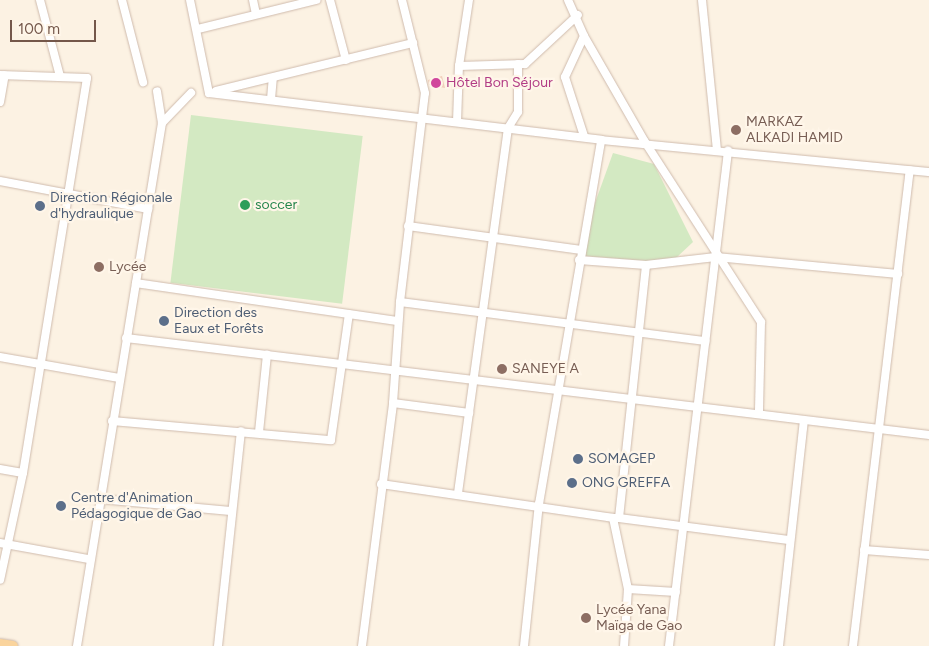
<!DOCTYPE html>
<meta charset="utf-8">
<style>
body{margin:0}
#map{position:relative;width:929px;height:646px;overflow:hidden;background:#fcf2e3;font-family:Figtree,sans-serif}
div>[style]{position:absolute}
.green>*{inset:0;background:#d3e9c2;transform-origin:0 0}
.building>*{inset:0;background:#f1cfbb}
.roads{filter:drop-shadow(0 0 1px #cfbbad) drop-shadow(0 0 1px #cfbbad)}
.minor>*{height:8px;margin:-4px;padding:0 4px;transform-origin:4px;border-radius:4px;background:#fff}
.major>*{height:10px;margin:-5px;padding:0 5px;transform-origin:5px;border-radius:5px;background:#fad49d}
.dots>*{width:14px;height:14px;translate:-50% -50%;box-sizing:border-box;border:2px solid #fff6e9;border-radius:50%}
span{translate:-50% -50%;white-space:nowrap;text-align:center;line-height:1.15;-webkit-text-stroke:4.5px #fff6e9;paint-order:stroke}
.hotel-label{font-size:14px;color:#b23c85}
.left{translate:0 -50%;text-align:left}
.education-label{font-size:14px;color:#785e54}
.service-label{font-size:14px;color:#4e5e75}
.leisure-label{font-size:14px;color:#27864d}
.scale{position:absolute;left:10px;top:20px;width:86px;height:22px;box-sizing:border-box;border:2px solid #74574a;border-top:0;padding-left:6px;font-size:15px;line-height:18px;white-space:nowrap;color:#74574a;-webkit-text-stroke:4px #fff6e9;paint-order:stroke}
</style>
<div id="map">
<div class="green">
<div style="left:191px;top:115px;width:173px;height:169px;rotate:7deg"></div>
<div style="clip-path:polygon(613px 153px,654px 164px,693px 242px,676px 258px,647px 261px,583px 256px,591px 214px)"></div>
</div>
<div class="building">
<div style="clip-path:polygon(442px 76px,445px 88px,429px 85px,428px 80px)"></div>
</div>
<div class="roads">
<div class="minor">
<div style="left:40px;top:0;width:79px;rotate:75.3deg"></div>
<div style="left:122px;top:0;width:85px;rotate:75.6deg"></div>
<div style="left:190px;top:0;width:95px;rotate:78.5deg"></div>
<div style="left:253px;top:0;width:14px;rotate:78deg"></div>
<div style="left:330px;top:0;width:62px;rotate:75.1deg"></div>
<div style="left:568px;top:0;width:39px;rotate:66deg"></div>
<div style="left:584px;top:36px;width:122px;rotate:60.1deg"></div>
<div style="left:645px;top:142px;width:214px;rotate:57.2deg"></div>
<div style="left:761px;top:322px;width:91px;rotate:91.3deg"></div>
<div style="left:702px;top:0;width:151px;rotate:84.3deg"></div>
<div style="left:198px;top:29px;width:122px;rotate:-13.8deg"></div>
<div style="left:459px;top:66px;width:66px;rotate:-1.7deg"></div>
<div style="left:525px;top:64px;width:72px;rotate:-42.8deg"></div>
<div style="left:0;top:75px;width:87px;rotate:2deg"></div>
<div style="left:87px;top:78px;width:400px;rotate:99.2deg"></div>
<div style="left:23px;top:473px;width:109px;rotate:102.1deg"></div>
<div style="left:216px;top:91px;width:203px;rotate:-13.7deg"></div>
<div style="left:209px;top:93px;width:395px;rotate:6.8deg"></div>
<div style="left:601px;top:140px;width:330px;rotate:5.6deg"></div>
<div style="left:271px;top:99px;width:21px;rotate:-85deg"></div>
<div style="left:0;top:102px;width:27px;rotate:-80deg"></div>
<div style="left:457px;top:122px;width:56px;rotate:-88deg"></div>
<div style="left:459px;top:66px;width:67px;rotate:-81.4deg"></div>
<div style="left:162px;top:123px;width:42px;rotate:-46deg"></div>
<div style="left:584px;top:136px;width:62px;rotate:-107.9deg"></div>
<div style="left:565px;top:77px;width:45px;rotate:-65.1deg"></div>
<div style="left:0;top:181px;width:151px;rotate:10.7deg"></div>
<div style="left:408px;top:226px;width:175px;rotate:7.9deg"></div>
<div style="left:579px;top:260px;width:67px;rotate:4.3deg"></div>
<div style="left:646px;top:265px;width:70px;rotate:-6.5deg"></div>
<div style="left:716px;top:257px;width:183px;rotate:5.3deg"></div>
<div style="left:136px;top:283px;width:265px;rotate:8.3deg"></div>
<div style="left:400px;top:302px;width:308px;rotate:7.3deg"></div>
<div style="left:126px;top:338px;width:809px;rotate:6.89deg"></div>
<div style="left:0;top:357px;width:121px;rotate:10deg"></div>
<div style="left:393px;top:403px;width:77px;rotate:7.5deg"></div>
<div style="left:112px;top:421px;width:220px;rotate:5deg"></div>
<div style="left:331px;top:440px;width:127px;rotate:-81.9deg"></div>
<div style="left:259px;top:432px;width:78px;rotate:-84.1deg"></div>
<div style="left:0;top:469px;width:23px;rotate:10deg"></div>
<div style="left:381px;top:484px;width:234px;rotate:8.3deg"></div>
<div style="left:613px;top:518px;width:73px;rotate:78.1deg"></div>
<div style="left:628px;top:589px;width:57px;rotate:94deg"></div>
<div style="left:458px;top:493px;width:368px;rotate:-82.2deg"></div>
<div style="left:508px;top:128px;width:19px;rotate:-58deg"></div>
<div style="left:518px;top:112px;width:48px;rotate:-90deg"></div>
<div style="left:100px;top:499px;width:131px;rotate:5.3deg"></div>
<div style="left:613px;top:518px;width:6px"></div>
<div style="left:619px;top:518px;width:254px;rotate:-83.9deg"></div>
<div style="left:619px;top:518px;width:171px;rotate:7.4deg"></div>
<div style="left:0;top:543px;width:89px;rotate:10.3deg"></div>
<div style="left:864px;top:550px;width:65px;rotate:4.4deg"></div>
<div style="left:628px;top:589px;width:48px;rotate:3.6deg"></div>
<div style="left:77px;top:646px;width:530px;rotate:-80.77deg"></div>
<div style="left:162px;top:123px;width:32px;rotate:-99deg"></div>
<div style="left:218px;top:646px;width:216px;rotate:-83.9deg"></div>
<div style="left:362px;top:646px;width:245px;rotate:-82.7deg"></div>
<div style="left:393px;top:403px;width:101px;rotate:-86deg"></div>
<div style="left:400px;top:302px;width:210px;rotate:-83.2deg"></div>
<div style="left:425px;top:93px;width:96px;rotate:-103.9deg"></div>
<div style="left:524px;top:646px;width:143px;rotate:-84deg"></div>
<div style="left:539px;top:504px;width:369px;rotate:-80.3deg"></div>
<div style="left:669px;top:646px;width:499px;rotate:-83.2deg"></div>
<div style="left:779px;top:646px;width:226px;rotate:-83.7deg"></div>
<div style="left:853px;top:646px;width:479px;rotate:-83.2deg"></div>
</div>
<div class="major">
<div style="left:0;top:644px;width:13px;rotate:9deg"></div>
</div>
</div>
<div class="dots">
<div style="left:436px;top:83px;background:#d1479c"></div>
<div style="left:736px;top:130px;background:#8d6e63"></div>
<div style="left:245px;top:205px;background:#2e9e5b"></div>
<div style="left:40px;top:206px;background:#5c6f8a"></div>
<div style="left:99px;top:267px;background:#8d6e63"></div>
<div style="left:164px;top:321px;background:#5c6f8a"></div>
<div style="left:502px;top:369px;background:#8d6e63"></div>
<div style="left:578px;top:459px;background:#5c6f8a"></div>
<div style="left:572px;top:483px;background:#5c6f8a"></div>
<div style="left:61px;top:506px;background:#5c6f8a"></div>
<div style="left:586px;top:618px;background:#8d6e63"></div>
</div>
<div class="hotel-label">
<span class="left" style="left:446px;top:83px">Hôtel Bon Séjour</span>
</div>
<div class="education-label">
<span class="left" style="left:746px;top:130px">MARKAZ<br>ALKADI HAMID</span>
<span class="left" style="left:109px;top:267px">Lycée</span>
<span class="left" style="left:512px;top:369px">SANEYE A</span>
<span class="left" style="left:596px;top:618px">Lycée Yana<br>Maïga de Gao</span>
</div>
<div class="service-label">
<span class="left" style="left:50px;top:206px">Direction Régionale<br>d'hydraulique</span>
<span class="left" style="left:174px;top:321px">Direction des<br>Eaux et Forêts</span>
<span class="left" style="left:588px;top:459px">SOMAGEP</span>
<span class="left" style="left:582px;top:483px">ONG GREFFA</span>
<span class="left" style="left:71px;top:506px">Centre d'Animation<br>Pédagogique de Gao</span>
</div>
<div class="leisure-label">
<span class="left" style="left:255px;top:205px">soccer</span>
</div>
<div class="scale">100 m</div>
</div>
